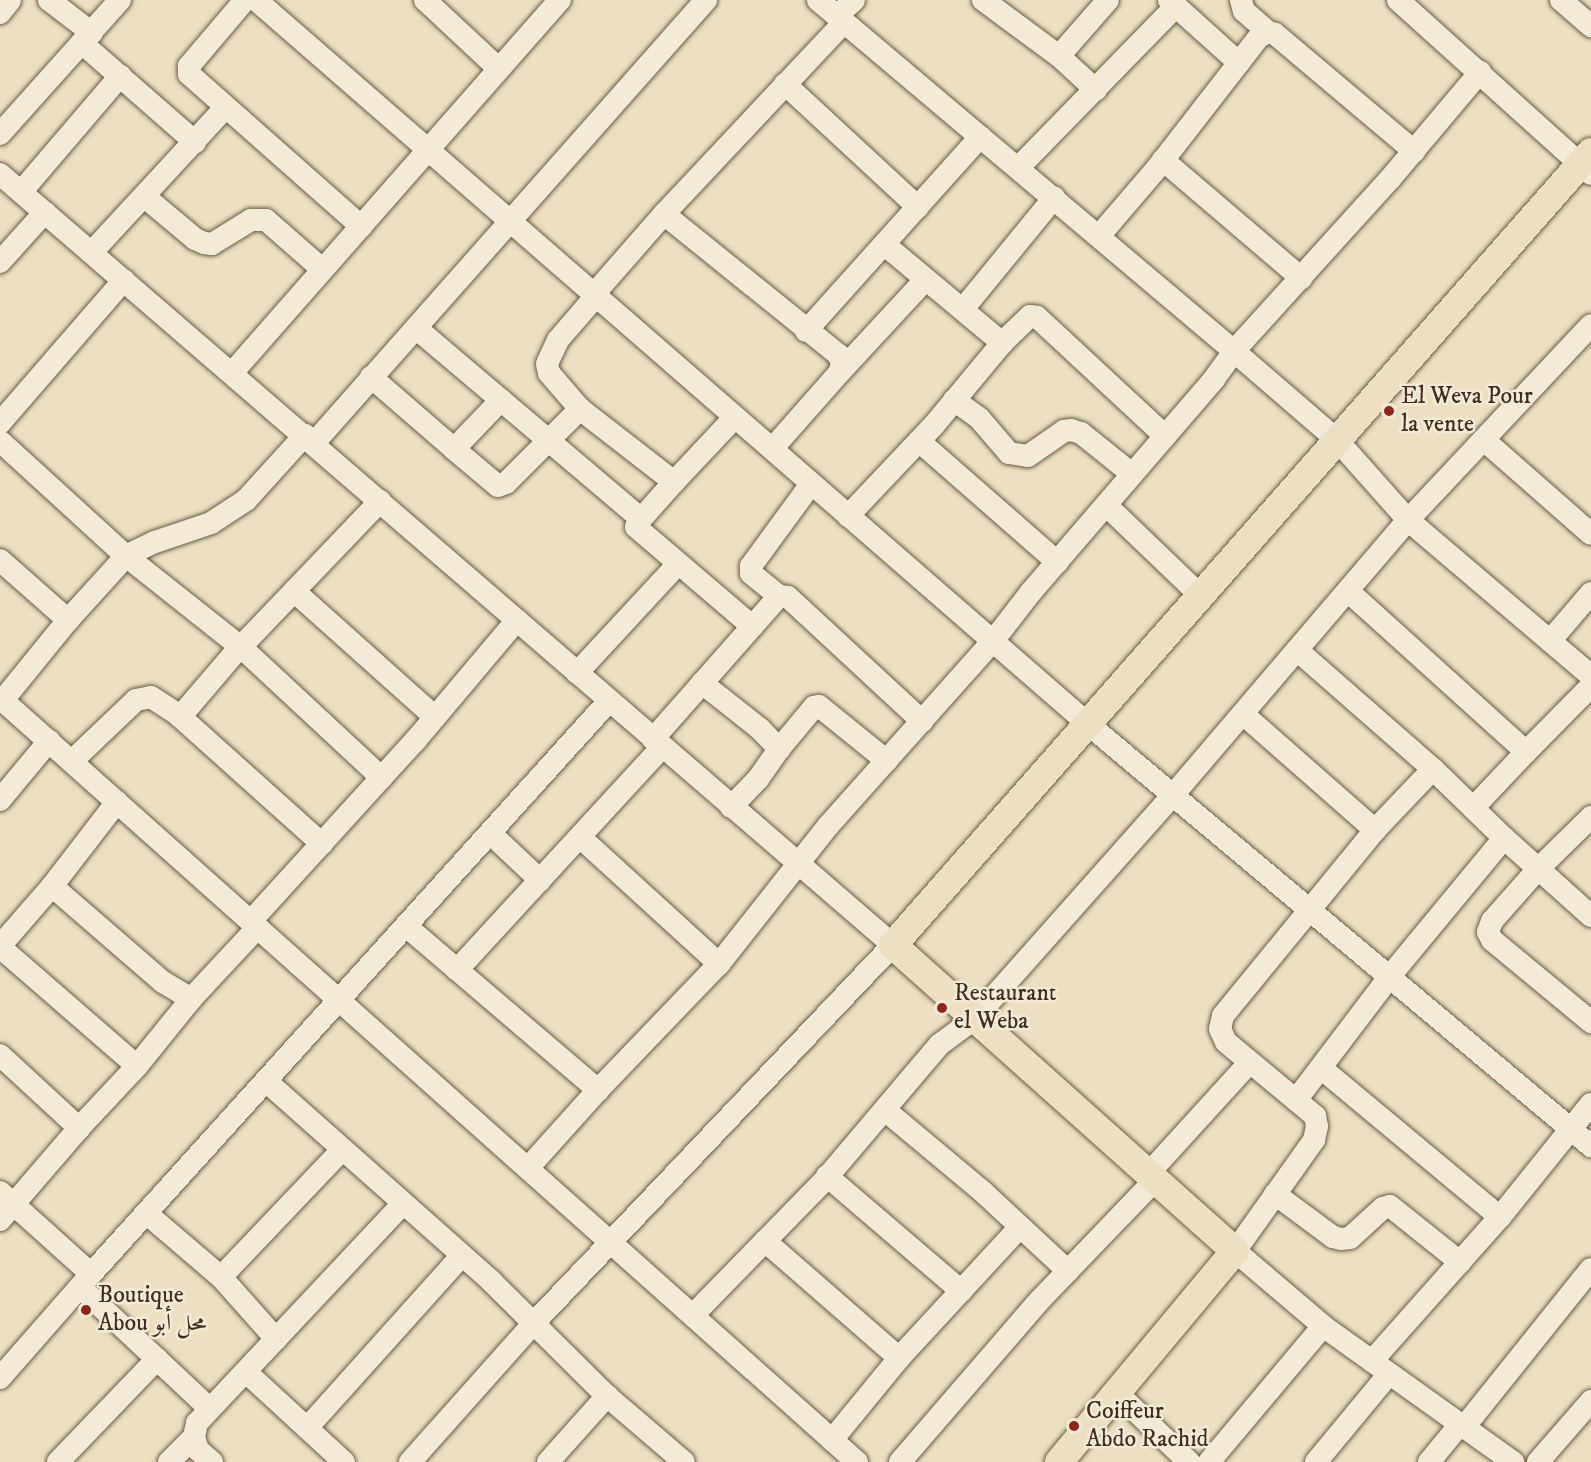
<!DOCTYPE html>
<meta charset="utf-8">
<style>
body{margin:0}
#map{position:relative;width:1591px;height:1462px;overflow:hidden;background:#ede0c2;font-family:"IM FELL DW Pica",Amiri,serif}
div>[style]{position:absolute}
.roads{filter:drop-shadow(0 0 2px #6c5a44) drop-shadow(0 0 2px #6c5a44)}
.minor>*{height:22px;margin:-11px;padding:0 11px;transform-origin:11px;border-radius:11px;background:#f3ebd7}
.major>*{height:28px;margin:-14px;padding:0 14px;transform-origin:14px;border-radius:14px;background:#ede0c2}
.dots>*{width:16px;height:16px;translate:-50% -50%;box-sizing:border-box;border:3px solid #f3ebd7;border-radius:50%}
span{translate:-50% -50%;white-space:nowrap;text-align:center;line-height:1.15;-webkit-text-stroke:5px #f3ebd7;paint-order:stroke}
.poi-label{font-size:24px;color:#412d1a}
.left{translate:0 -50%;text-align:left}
</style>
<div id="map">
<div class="roads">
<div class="minor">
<div style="left:49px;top:0;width:54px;rotate:37.5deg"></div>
<div style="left:245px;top:0;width:87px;rotate:130.3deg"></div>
<div style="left:189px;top:66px;width:8px;rotate:90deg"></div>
<div style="left:189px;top:74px;width:230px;rotate:41.5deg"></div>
<div style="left:256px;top:0;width:1103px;rotate:41.03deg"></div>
<div style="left:1088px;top:724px;width:657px;rotate:40deg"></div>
<div style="left:425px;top:0;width:101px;rotate:43deg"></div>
<div style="left:818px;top:0;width:544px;rotate:40.16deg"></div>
<div style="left:1234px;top:351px;width:136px;rotate:40.8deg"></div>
<div style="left:1337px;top:440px;width:107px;rotate:48.4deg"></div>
<div style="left:1408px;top:520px;width:240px;rotate:40.4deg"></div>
<div style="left:983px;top:0;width:94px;rotate:36.4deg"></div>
<div style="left:1059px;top:56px;width:50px;rotate:42.6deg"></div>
<div style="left:1169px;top:0;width:94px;rotate:42deg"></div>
<div style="left:1241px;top:0;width:11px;rotate:75deg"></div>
<div style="left:1244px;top:11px;width:32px;rotate:41deg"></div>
<div style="left:1398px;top:0;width:260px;rotate:42deg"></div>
<div style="left:1561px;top:0;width:40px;rotate:41deg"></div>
<div style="left:0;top:13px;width:16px;rotate:-52deg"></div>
<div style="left:837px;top:16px;width:23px;rotate:-43deg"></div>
<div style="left:83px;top:44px;width:149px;rotate:41.2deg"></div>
<div style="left:1059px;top:56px;width:74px;rotate:-48.8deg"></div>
<div style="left:785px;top:84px;width:181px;rotate:42.8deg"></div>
<div style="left:0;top:134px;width:180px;rotate:-48.2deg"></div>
<div style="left:1163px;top:160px;width:182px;rotate:40.5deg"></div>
<div style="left:1018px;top:168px;width:226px;rotate:-45.7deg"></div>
<div style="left:0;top:174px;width:1180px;rotate:40.81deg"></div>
<div style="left:893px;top:945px;width:523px;rotate:133.53deg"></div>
<div style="left:533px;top:1324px;width:185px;rotate:131.7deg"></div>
<div style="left:21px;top:192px;width:153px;rotate:-49.5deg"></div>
<div style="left:145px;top:197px;width:65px;rotate:40deg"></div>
<div style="left:195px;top:239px;width:10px;rotate:24deg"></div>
<div style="left:204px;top:243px;width:8px;rotate:7deg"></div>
<div style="left:212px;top:244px;width:46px;rotate:-31.6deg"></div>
<div style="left:251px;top:220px;width:15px"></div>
<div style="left:266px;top:220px;width:74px;rotate:41.2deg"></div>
<div style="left:664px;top:214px;width:225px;rotate:38.9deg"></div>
<div style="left:839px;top:355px;width:9px;rotate:72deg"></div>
<div style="left:842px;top:364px;width:9px;rotate:108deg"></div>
<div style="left:839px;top:373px;width:101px;rotate:131.4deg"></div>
<div style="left:1099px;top:236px;width:91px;rotate:-49.5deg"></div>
<div style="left:1158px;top:167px;width:165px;rotate:-52.2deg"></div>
<div style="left:1259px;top:37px;width:10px;rotate:-29deg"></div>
<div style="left:1268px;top:32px;width:7px;rotate:16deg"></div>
<div style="left:1275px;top:34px;width:182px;rotate:40.1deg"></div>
<div style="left:885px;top:245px;width:153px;rotate:39.9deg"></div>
<div style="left:1002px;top:343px;width:39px;rotate:-44deg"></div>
<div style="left:1030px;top:316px;width:7px;rotate:8deg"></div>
<div style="left:1037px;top:317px;width:175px;rotate:42.9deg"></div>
<div style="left:92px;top:252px;width:197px;rotate:-47.3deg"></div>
<div style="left:0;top:262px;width:67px;rotate:-48deg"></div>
<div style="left:594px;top:294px;width:106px;rotate:-48.8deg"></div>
<div style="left:664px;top:214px;width:263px;rotate:-46.8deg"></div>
<div style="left:596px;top:296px;width:58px;rotate:130.8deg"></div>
<div style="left:558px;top:340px;width:26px;rotate:115deg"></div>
<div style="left:547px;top:364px;width:9px;rotate:77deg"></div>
<div style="left:549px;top:373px;width:48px;rotate:49.3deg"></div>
<div style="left:580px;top:409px;width:119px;rotate:37.8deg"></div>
<div style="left:674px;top:482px;width:89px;rotate:-46.8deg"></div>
<div style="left:963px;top:309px;width:144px;rotate:-50.7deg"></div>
<div style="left:416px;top:328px;width:295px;rotate:40.3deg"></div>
<div style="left:641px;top:519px;width:9px;rotate:122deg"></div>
<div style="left:636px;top:527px;width:153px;rotate:40.5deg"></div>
<div style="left:806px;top:331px;width:261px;rotate:-48.1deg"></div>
<div style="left:232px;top:373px;width:497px;rotate:-48.7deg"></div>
<div style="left:839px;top:373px;width:127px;rotate:-47.2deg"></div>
<div style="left:371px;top:377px;width:110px;rotate:40.9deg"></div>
<div style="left:501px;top:400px;width:68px;rotate:133.8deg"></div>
<div style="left:454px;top:449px;width:57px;rotate:40.1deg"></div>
<div style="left:498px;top:486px;width:9px;rotate:-21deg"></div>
<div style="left:506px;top:483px;width:105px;rotate:-45deg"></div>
<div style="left:954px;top:400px;width:31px;rotate:36deg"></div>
<div style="left:979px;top:418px;width:46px;rotate:49.4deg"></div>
<div style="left:1009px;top:453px;width:19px;rotate:9deg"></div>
<div style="left:1028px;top:456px;width:44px;rotate:-34.8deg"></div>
<div style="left:1064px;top:431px;width:7px;rotate:-8deg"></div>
<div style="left:1071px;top:430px;width:10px;rotate:17deg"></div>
<div style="left:1081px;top:433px;width:65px;rotate:38.8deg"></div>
<div style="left:0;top:423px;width:189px;rotate:-49.1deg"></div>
<div style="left:1484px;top:440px;width:142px;rotate:41.3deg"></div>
<div style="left:0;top:441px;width:171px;rotate:42.4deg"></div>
<div style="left:126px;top:556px;width:147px;rotate:38.4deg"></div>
<div style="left:241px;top:647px;width:192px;rotate:42.9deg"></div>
<div style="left:919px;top:441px;width:184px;rotate:41.2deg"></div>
<div style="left:314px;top:443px;width:592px;rotate:-48.5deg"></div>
<div style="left:1106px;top:505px;width:132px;rotate:43.8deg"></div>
<div style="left:848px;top:516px;width:125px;rotate:-46.6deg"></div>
<div style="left:934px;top:425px;width:107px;rotate:-50.3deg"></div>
<div style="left:641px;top:519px;width:50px;rotate:-48.3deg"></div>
<div style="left:0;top:560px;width:91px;rotate:41.4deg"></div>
<div style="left:294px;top:591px;width:189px;rotate:41.8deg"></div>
<div style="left:1348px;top:591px;width:240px;rotate:42.1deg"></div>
<div style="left:1526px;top:752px;width:77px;rotate:133.4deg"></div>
<div style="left:779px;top:596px;width:9px;rotate:6deg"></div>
<div style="left:788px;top:597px;width:183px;rotate:42.8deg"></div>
<div style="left:1550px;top:641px;width:63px;rotate:-49.5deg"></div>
<div style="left:1297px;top:650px;width:181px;rotate:41.2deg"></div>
<div style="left:1433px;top:769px;width:99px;rotate:44.2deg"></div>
<div style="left:1504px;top:838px;width:117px;rotate:41.9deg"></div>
<div style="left:577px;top:673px;width:147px;rotate:-47.2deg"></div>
<div style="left:702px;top:683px;width:74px;rotate:38.4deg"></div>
<div style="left:760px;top:729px;width:28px;rotate:46deg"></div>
<div style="left:779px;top:749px;width:55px;rotate:-50.2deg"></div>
<div style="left:814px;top:707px;width:5px;rotate:-11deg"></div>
<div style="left:819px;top:706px;width:87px;rotate:39deg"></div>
<div style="left:0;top:698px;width:1148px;rotate:41.72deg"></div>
<div style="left:3px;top:700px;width:103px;rotate:-50.9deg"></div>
<div style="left:68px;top:620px;width:86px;rotate:-47.8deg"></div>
<div style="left:126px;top:556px;width:32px;rotate:-26deg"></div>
<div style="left:155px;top:542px;width:59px;rotate:-18.7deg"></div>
<div style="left:211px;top:523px;width:42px;rotate:-33.3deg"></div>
<div style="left:246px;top:500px;width:88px;rotate:-47.8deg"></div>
<div style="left:1243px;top:714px;width:176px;rotate:41.3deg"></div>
<div style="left:180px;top:717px;width:82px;rotate:-49.5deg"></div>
<div style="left:233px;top:655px;width:213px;rotate:-46.3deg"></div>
<div style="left:653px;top:739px;width:191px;rotate:-48.6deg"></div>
<div style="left:779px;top:596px;width:36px;rotate:-141deg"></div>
<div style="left:751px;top:573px;width:7px;rotate:-90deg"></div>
<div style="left:751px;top:566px;width:102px;rotate:-53.8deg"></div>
<div style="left:1526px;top:752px;width:93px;rotate:-45.4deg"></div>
<div style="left:72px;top:761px;width:88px;rotate:-43.6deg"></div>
<div style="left:136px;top:700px;width:15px;rotate:-11deg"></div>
<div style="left:151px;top:697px;width:30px;rotate:33deg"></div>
<div style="left:176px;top:713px;width:196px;rotate:41.9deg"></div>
<div style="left:1433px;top:769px;width:84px;rotate:133.6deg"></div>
<div style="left:1375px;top:830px;width:240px;rotate:129.3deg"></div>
<div style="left:1223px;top:1016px;width:13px;rotate:103deg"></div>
<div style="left:1220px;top:1029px;width:14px;rotate:65deg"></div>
<div style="left:1226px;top:1042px;width:116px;rotate:39.7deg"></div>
<div style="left:1315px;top:1116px;width:10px;rotate:79deg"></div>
<div style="left:1317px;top:1126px;width:14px;rotate:102deg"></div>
<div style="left:1314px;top:1140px;width:136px;rotate:125.4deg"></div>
<div style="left:1235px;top:1251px;width:116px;rotate:40.4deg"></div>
<div style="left:1323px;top:1326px;width:234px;rotate:35.6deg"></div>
<div style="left:0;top:800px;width:77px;rotate:-50.3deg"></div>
<div style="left:731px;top:807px;width:39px;rotate:-46deg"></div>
<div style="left:758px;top:779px;width:37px;rotate:-55deg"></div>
<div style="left:1591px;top:817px;width:74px;rotate:135.5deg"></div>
<div style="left:1538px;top:869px;width:69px;rotate:131.5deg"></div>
<div style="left:1492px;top:921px;width:12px;rotate:110deg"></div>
<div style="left:1488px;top:932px;width:9px;rotate:63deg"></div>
<div style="left:1492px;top:940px;width:129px;rotate:39.6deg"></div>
<div style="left:490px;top:833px;width:69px;rotate:43.2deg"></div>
<div style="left:580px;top:837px;width:188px;rotate:42.4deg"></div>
<div style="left:52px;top:886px;width:147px;rotate:40.9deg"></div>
<div style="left:163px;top:982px;width:33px;rotate:31deg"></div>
<div style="left:251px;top:921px;width:244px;rotate:-47.7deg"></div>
<div style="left:415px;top:741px;width:158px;rotate:-49.9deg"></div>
<div style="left:406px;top:926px;width:253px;rotate:40.5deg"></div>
<div style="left:0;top:946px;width:81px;rotate:-49deg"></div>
<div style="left:53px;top:885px;width:105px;rotate:-52.4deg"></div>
<div style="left:0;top:947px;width:181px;rotate:41deg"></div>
<div style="left:457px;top:970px;width:303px;rotate:-47.4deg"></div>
<div style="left:0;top:1055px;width:108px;rotate:42.7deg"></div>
<div style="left:1321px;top:1068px;width:233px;rotate:39.8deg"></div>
<div style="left:266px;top:1081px;width:301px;rotate:41.6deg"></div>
<div style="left:491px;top:1281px;width:163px;rotate:44.8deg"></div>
<div style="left:607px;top:1396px;width:101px;rotate:40.6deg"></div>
<div style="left:1296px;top:1100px;width:156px;rotate:-52.8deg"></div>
<div style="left:1390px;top:976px;width:179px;rotate:-50.4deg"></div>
<div style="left:885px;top:1110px;width:128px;rotate:39.9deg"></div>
<div style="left:983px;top:1192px;width:116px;rotate:42.9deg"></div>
<div style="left:528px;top:1168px;width:105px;rotate:-48.1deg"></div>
<div style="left:598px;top:1090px;width:175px;rotate:-46.2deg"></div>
<div style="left:719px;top:964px;width:176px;rotate:-51.7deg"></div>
<div style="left:828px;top:826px;width:248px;rotate:-48.3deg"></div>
<div style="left:993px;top:641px;width:62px;rotate:-52.2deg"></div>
<div style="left:1031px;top:592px;width:281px;rotate:-49.3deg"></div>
<div style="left:1214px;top:379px;width:34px;rotate:-54deg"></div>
<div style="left:1234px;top:351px;width:232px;rotate:-47.8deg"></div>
<div style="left:1390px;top:179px;width:140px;rotate:-49.9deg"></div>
<div style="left:1149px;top:1173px;width:149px;rotate:-47.7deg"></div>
<div style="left:827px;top:1176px;width:177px;rotate:40.6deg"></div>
<div style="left:0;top:1192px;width:122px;rotate:42deg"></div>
<div style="left:1275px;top:1194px;width:72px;rotate:36.6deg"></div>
<div style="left:1333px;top:1237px;width:8px;rotate:14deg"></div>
<div style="left:1341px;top:1239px;width:9px;rotate:-6deg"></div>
<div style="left:1350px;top:1238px;width:45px;rotate:-42.3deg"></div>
<div style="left:1383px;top:1208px;width:7px;rotate:-16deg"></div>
<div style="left:1390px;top:1206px;width:90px;rotate:38.7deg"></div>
<div style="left:146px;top:1213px;width:99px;rotate:40.5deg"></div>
<div style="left:221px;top:1277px;width:83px;rotate:48.4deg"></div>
<div style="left:0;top:1220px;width:121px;rotate:-49.3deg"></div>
<div style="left:79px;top:1128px;width:85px;rotate:-46.9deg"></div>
<div style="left:137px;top:1066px;width:86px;rotate:-51.1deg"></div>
<div style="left:191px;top:999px;width:98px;rotate:-47.1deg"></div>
<div style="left:765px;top:1241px;width:178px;rotate:41.1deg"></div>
<div style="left:221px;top:1277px;width:175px;rotate:-46.4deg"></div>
<div style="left:80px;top:1287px;width:178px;rotate:43.2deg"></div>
<div style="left:693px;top:1315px;width:186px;rotate:-45.7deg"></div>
<div style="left:823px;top:1182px;width:180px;rotate:-49.7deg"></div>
<div style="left:939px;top:1045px;width:44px;rotate:-36.6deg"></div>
<div style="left:974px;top:1019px;width:300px;rotate:-48.4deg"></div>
<div style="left:1173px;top:795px;width:362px;rotate:-49.5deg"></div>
<div style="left:1408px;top:520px;width:267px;rotate:-46.8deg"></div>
<div style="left:1372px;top:1361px;width:193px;rotate:-48.4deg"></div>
<div style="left:1500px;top:1217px;width:145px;rotate:-51.2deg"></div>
<div style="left:246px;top:1372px;width:133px;rotate:42.6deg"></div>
<div style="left:0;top:1378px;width:138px;rotate:-48.8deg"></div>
<div style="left:91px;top:1274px;width:772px;rotate:-47.89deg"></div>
<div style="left:1117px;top:1393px;width:100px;rotate:43.8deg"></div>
<div style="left:1465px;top:1426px;width:201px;rotate:-51.3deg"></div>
<div style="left:307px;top:1428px;width:232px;rotate:-48.1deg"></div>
<div style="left:832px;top:1440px;width:106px;rotate:-50.7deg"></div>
<div style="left:899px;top:1358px;width:178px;rotate:-47.3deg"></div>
<div style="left:58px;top:1462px;width:143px;rotate:-46.1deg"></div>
<div style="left:169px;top:1462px;width:35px;rotate:-45deg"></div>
<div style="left:212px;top:1462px;width:18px;rotate:-139deg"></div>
<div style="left:198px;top:1450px;width:14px;rotate:-107deg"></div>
<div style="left:194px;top:1437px;width:14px;rotate:-78deg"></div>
<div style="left:197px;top:1423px;width:301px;rotate:-46.8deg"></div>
<div style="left:548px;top:1462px;width:89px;rotate:-48.2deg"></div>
<div style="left:900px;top:1462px;width:213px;rotate:-49.2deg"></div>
<div style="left:1039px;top:1301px;width:169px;rotate:-46.2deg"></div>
<div style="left:1209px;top:1462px;width:177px;rotate:-50deg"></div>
<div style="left:1316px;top:1462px;width:113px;rotate:-50.4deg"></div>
<div style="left:1429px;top:1462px;width:50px;rotate:-50.6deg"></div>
<div style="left:1538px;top:1462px;width:81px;rotate:-49deg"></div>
</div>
<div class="major">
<div style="left:1059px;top:1462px;width:275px;rotate:-50.2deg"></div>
<div style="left:1235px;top:1251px;width:459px;rotate:-138.2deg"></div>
<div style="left:893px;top:945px;width:1056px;rotate:-48.65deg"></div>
</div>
</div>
<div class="dots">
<div style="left:1389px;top:411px;background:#8f2418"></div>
<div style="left:942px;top:1008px;background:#8f2418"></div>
<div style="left:86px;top:1310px;background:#8f2418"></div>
<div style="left:1074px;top:1426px;background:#8f2418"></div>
</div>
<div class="poi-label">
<span class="left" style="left:1401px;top:411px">El Weva Pour<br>la vente</span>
<span class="left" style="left:954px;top:1008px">Restaurant<br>el Weba</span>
<span class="left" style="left:98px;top:1310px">Boutique<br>Abou محل أبو</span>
<span class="left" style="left:1086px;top:1426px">Coiffeur<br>Abdo Rachid</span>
</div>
</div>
